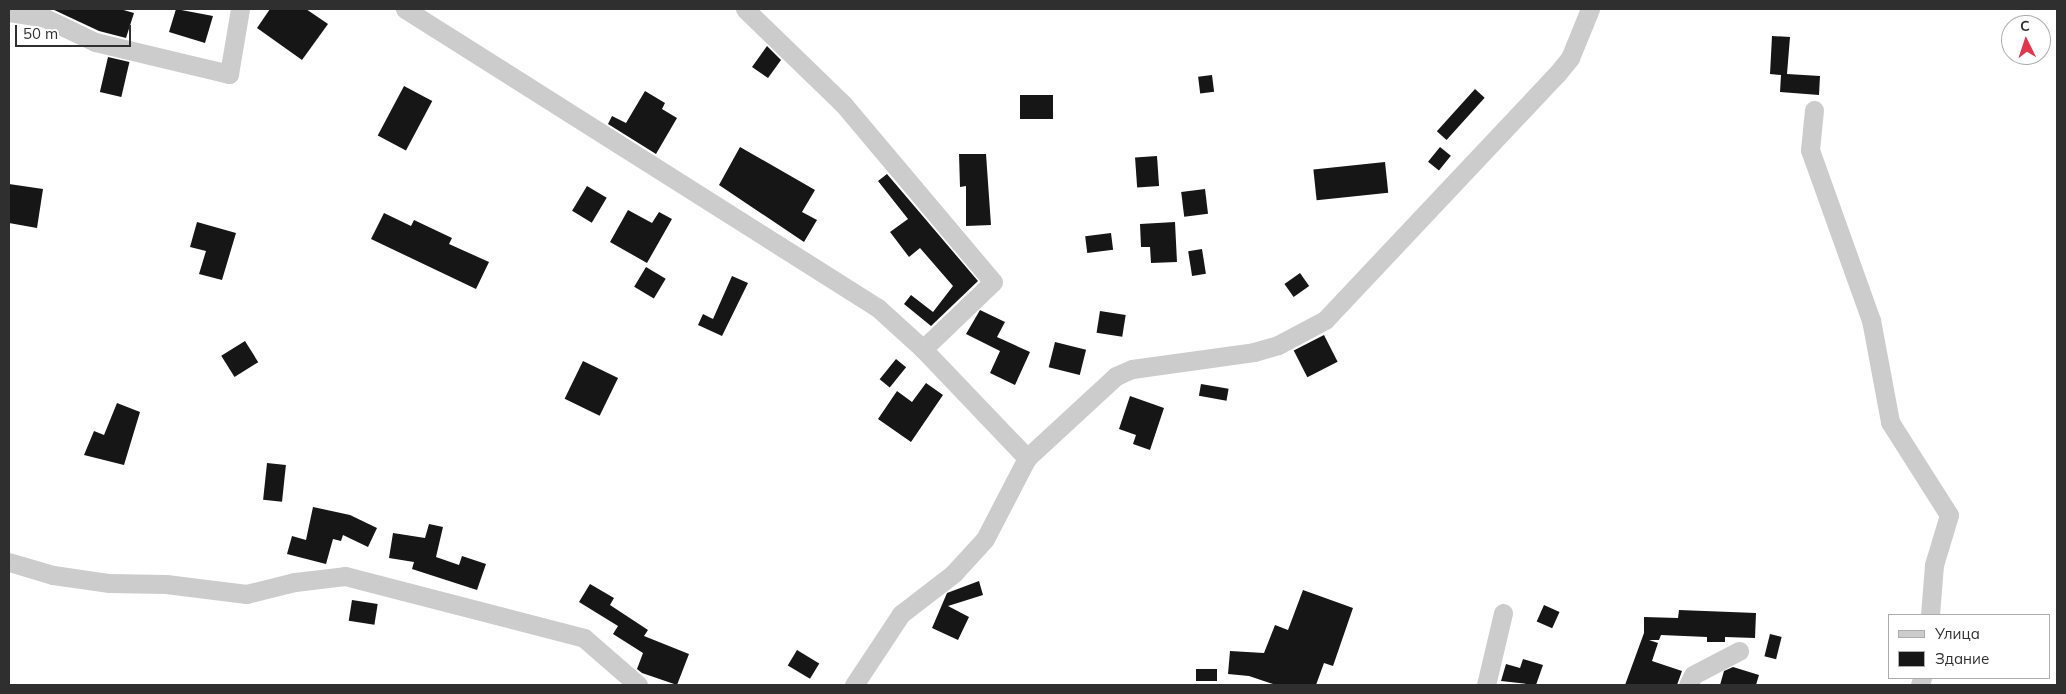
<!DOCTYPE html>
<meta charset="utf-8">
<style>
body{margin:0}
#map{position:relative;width:2066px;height:694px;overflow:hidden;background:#fff;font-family:Mulish,sans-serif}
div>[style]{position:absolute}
.building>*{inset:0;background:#161616;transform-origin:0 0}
.minor>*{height:19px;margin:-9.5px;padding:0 9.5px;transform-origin:9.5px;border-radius:9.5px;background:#ccc}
span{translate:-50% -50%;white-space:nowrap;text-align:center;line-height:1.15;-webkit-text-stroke:5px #fff;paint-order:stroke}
.frame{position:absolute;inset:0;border:10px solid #2f2f2f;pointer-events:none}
.legend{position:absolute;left:1888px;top:614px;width:162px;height:65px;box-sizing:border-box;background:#fff;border:1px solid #acacac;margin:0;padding:6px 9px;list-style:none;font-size:15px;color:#2f2f2f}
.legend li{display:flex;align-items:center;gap:10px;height:25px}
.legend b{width:25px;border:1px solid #acacac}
.north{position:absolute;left:2001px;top:15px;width:50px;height:50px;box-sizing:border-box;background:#fff;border:1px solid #acacac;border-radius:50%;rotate:356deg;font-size:14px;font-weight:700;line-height:20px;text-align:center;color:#2f2f2f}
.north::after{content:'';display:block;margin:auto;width:18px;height:22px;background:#df384e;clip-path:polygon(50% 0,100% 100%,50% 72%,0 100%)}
.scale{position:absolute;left:15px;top:25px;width:116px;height:22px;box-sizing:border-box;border:2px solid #2f2f2f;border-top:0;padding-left:6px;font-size:15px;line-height:18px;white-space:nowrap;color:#2f2f2f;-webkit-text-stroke:4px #fff;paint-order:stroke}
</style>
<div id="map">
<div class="building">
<div style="clip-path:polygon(52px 9px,120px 9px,134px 13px,126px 38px,99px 31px)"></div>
<div style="clip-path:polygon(176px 9px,213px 16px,205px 43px,169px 32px)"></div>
<div style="clip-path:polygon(270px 9px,306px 9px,328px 24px,302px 60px,257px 28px)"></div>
<div style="clip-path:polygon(1772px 36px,1790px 37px,1787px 74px,1820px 76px,1819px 95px,1780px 92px,1781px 75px,1770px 74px)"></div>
<div style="clip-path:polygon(767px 46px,781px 60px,768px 78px,752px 67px)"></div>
<div style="left:108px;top:57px;width:22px;height:36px;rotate:13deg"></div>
<div style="left:1212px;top:75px;width:17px;height:14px;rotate:83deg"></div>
<div style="left:404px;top:86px;width:32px;height:56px;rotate:28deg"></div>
<div style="left:1475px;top:89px;width:13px;height:57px;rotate:42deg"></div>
<div style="clip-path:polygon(645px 91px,665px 103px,662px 109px,677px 118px,656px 154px,608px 124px,612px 116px,626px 123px)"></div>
<div style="left:1020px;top:95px;width:33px;height:24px"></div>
<div style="clip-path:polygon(740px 147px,815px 190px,802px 212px,817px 220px,804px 242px,719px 185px)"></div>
<div style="left:1440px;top:147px;width:14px;height:19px;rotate:39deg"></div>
<div style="clip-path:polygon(959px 154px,986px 154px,991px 225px,966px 226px,966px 186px,960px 187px)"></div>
<div style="left:1157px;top:156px;width:30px;height:22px;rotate:86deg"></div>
<div style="left:1385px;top:162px;width:31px;height:72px;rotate:84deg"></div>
<div style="clip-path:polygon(887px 174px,978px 281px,931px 326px,904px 304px,911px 295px,933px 312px,953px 286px,920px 248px,909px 257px,890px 232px,908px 219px,878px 181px)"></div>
<div style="clip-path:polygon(9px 184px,43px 189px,37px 228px,9px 223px)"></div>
<div style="left:587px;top:186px;width:23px;height:29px;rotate:31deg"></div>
<div style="left:1205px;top:189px;width:25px;height:24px;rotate:83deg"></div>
<div style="clip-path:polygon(628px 210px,652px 223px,659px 212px,672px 219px,647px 263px,610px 242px)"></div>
<div style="clip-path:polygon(384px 213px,411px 226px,414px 220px,452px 238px,449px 244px,489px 262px,476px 289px,371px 239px)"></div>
<div style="clip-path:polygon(197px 222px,236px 233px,222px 280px,199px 274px,206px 251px,190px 247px)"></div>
<div style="clip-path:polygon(1175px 222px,1177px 262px,1151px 263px,1150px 247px,1141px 247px,1140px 224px)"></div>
<div style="left:1111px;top:233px;width:17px;height:26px;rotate:83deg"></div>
<div style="left:1202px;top:249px;width:25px;height:14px;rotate:81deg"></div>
<div style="left:646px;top:267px;width:23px;height:23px;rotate:31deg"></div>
<div style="left:1300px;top:273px;width:16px;height:19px;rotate:55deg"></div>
<div style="clip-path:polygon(732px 276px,748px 283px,722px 336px,698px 325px,703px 314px,713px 319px)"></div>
<div style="clip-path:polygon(980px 310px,1005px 322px,997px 337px,1030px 352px,1015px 385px,990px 373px,1000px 351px,966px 334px)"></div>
<div style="left:1100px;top:311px;width:26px;height:22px;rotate:9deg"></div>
<div style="left:1324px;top:335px;width:30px;height:34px;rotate:63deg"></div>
<div style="left:245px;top:341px;width:25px;height:28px;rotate:58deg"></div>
<div style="left:1055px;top:342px;width:32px;height:26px;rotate:14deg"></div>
<div style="left:896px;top:359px;width:13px;height:26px;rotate:39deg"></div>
<div style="left:583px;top:361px;width:39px;height:42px;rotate:26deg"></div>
<div style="clip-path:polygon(926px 383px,943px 395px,911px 442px,878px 419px,897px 391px,912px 402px)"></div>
<div style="left:1201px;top:384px;width:28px;height:12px;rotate:10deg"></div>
<div style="clip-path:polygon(1130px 396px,1164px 408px,1150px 450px,1133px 444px,1136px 435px,1119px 429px)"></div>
<div style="clip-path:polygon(117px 403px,140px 412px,124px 465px,84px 455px,94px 431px,104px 435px)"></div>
<div style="left:267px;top:463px;width:19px;height:37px;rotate:6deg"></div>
<div style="clip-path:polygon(313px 507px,350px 515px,377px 528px,368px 547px,343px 535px,341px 541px,333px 539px,326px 564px,287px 554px,292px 536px,306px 540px)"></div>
<div style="clip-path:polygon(429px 524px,443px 527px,436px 557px,459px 565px,462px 556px,486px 564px,477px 590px,412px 569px,414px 562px,389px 558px,393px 533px,425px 538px)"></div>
<div style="clip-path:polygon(979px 581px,983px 595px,948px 606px,969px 617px,958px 640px,932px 628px,947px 593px)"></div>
<div style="clip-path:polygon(590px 584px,614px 598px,610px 605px,648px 630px,644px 636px,689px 654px,677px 685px,642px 673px,637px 669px,643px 653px,613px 634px,618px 626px,579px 602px)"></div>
<div style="clip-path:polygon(1303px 590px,1353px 608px,1333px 666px,1324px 663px,1316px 685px,1276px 685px,1249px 676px,1228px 674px,1230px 651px,1264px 653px,1275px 625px,1288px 630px)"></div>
<div style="left:352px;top:600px;width:26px;height:21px;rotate:9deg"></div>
<div style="left:1544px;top:605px;width:17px;height:18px;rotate:24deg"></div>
<div style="clip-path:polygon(1679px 610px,1756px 613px,1755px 638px,1725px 637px,1725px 642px,1707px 642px,1707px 637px,1661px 635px,1659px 640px,1649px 640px,1658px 643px,1652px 661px,1682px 671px,1677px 685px,1625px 685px,1644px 633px,1644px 617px,1678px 618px)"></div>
<div style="left:1770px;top:634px;width:12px;height:23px;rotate:14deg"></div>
<div style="left:797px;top:650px;width:26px;height:18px;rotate:31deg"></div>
<div style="clip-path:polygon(1523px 659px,1543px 665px,1536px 685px,1501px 681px,1506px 664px,1520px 668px)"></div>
<div style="clip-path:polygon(1733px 667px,1759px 675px,1756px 685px,1720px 685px,1724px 671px)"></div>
<div style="left:1196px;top:669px;width:21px;height:12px"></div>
</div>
<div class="minor">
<div style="left:405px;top:9px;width:560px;rotate:32.3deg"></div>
<div style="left:878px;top:308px;width:61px;rotate:42.3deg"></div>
<div style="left:923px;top:349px;width:151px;rotate:46.3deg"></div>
<div style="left:745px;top:9px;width:138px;rotate:44.1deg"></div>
<div style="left:844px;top:105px;width:231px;rotate:49.9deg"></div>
<div style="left:993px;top:282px;width:97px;rotate:136.3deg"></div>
<div style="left:9px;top:12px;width:36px;rotate:9deg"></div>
<div style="left:45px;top:18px;width:55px;rotate:25.6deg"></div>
<div style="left:95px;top:42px;width:138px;rotate:13.4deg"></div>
<div style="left:229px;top:74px;width:66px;rotate:-80.4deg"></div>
<div style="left:1814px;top:110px;width:40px;rotate:95.7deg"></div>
<div style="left:1810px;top:150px;width:181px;rotate:70.3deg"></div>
<div style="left:1871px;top:320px;width:104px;rotate:79.4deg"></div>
<div style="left:1890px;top:422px;width:110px;rotate:57.6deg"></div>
<div style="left:1949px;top:515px;width:52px;rotate:106.7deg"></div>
<div style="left:1934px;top:565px;width:50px;rotate:94.6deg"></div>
<div style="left:9px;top:562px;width:46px;rotate:16.5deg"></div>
<div style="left:53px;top:575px;width:57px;rotate:8.1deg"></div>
<div style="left:109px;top:583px;width:57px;rotate:1deg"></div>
<div style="left:166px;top:584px;width:81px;rotate:7.1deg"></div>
<div style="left:246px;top:594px;width:50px;rotate:-13.8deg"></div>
<div style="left:295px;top:582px;width:50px;rotate:-6.8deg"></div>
<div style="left:345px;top:576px;width:247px;rotate:14.5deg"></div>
<div style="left:584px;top:638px;width:72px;rotate:41deg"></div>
<div style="left:854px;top:685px;width:85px;rotate:-56.5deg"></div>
<div style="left:901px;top:614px;width:66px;rotate:-37.6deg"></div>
<div style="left:953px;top:574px;width:47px;rotate:-47.6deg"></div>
<div style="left:985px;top:539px;width:91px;rotate:-62.6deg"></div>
<div style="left:1027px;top:458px;width:121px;rotate:-42.7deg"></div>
<div style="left:1116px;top:376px;width:17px;rotate:-24deg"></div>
<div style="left:1132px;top:369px;width:123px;rotate:-7.9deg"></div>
<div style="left:1254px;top:352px;width:25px;rotate:-16deg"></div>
<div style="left:1278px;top:345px;width:53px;rotate:-28deg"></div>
<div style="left:1325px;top:320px;width:338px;rotate:-46.7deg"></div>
<div style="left:1557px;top:74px;width:21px;rotate:-51deg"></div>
<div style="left:1570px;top:58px;width:53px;rotate:-67.8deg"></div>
<div style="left:1486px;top:685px;width:74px;rotate:-76.7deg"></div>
<div style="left:1688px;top:685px;width:11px;rotate:-63deg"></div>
<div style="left:1693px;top:675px;width:52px;rotate:-27.6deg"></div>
<div style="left:1920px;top:685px;width:7px;rotate:-74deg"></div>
</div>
<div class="frame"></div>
<ul class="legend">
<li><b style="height:6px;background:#ccc"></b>Улица</li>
<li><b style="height:14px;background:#161616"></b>Здание</li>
</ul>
<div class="north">С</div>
<div class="scale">50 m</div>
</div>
